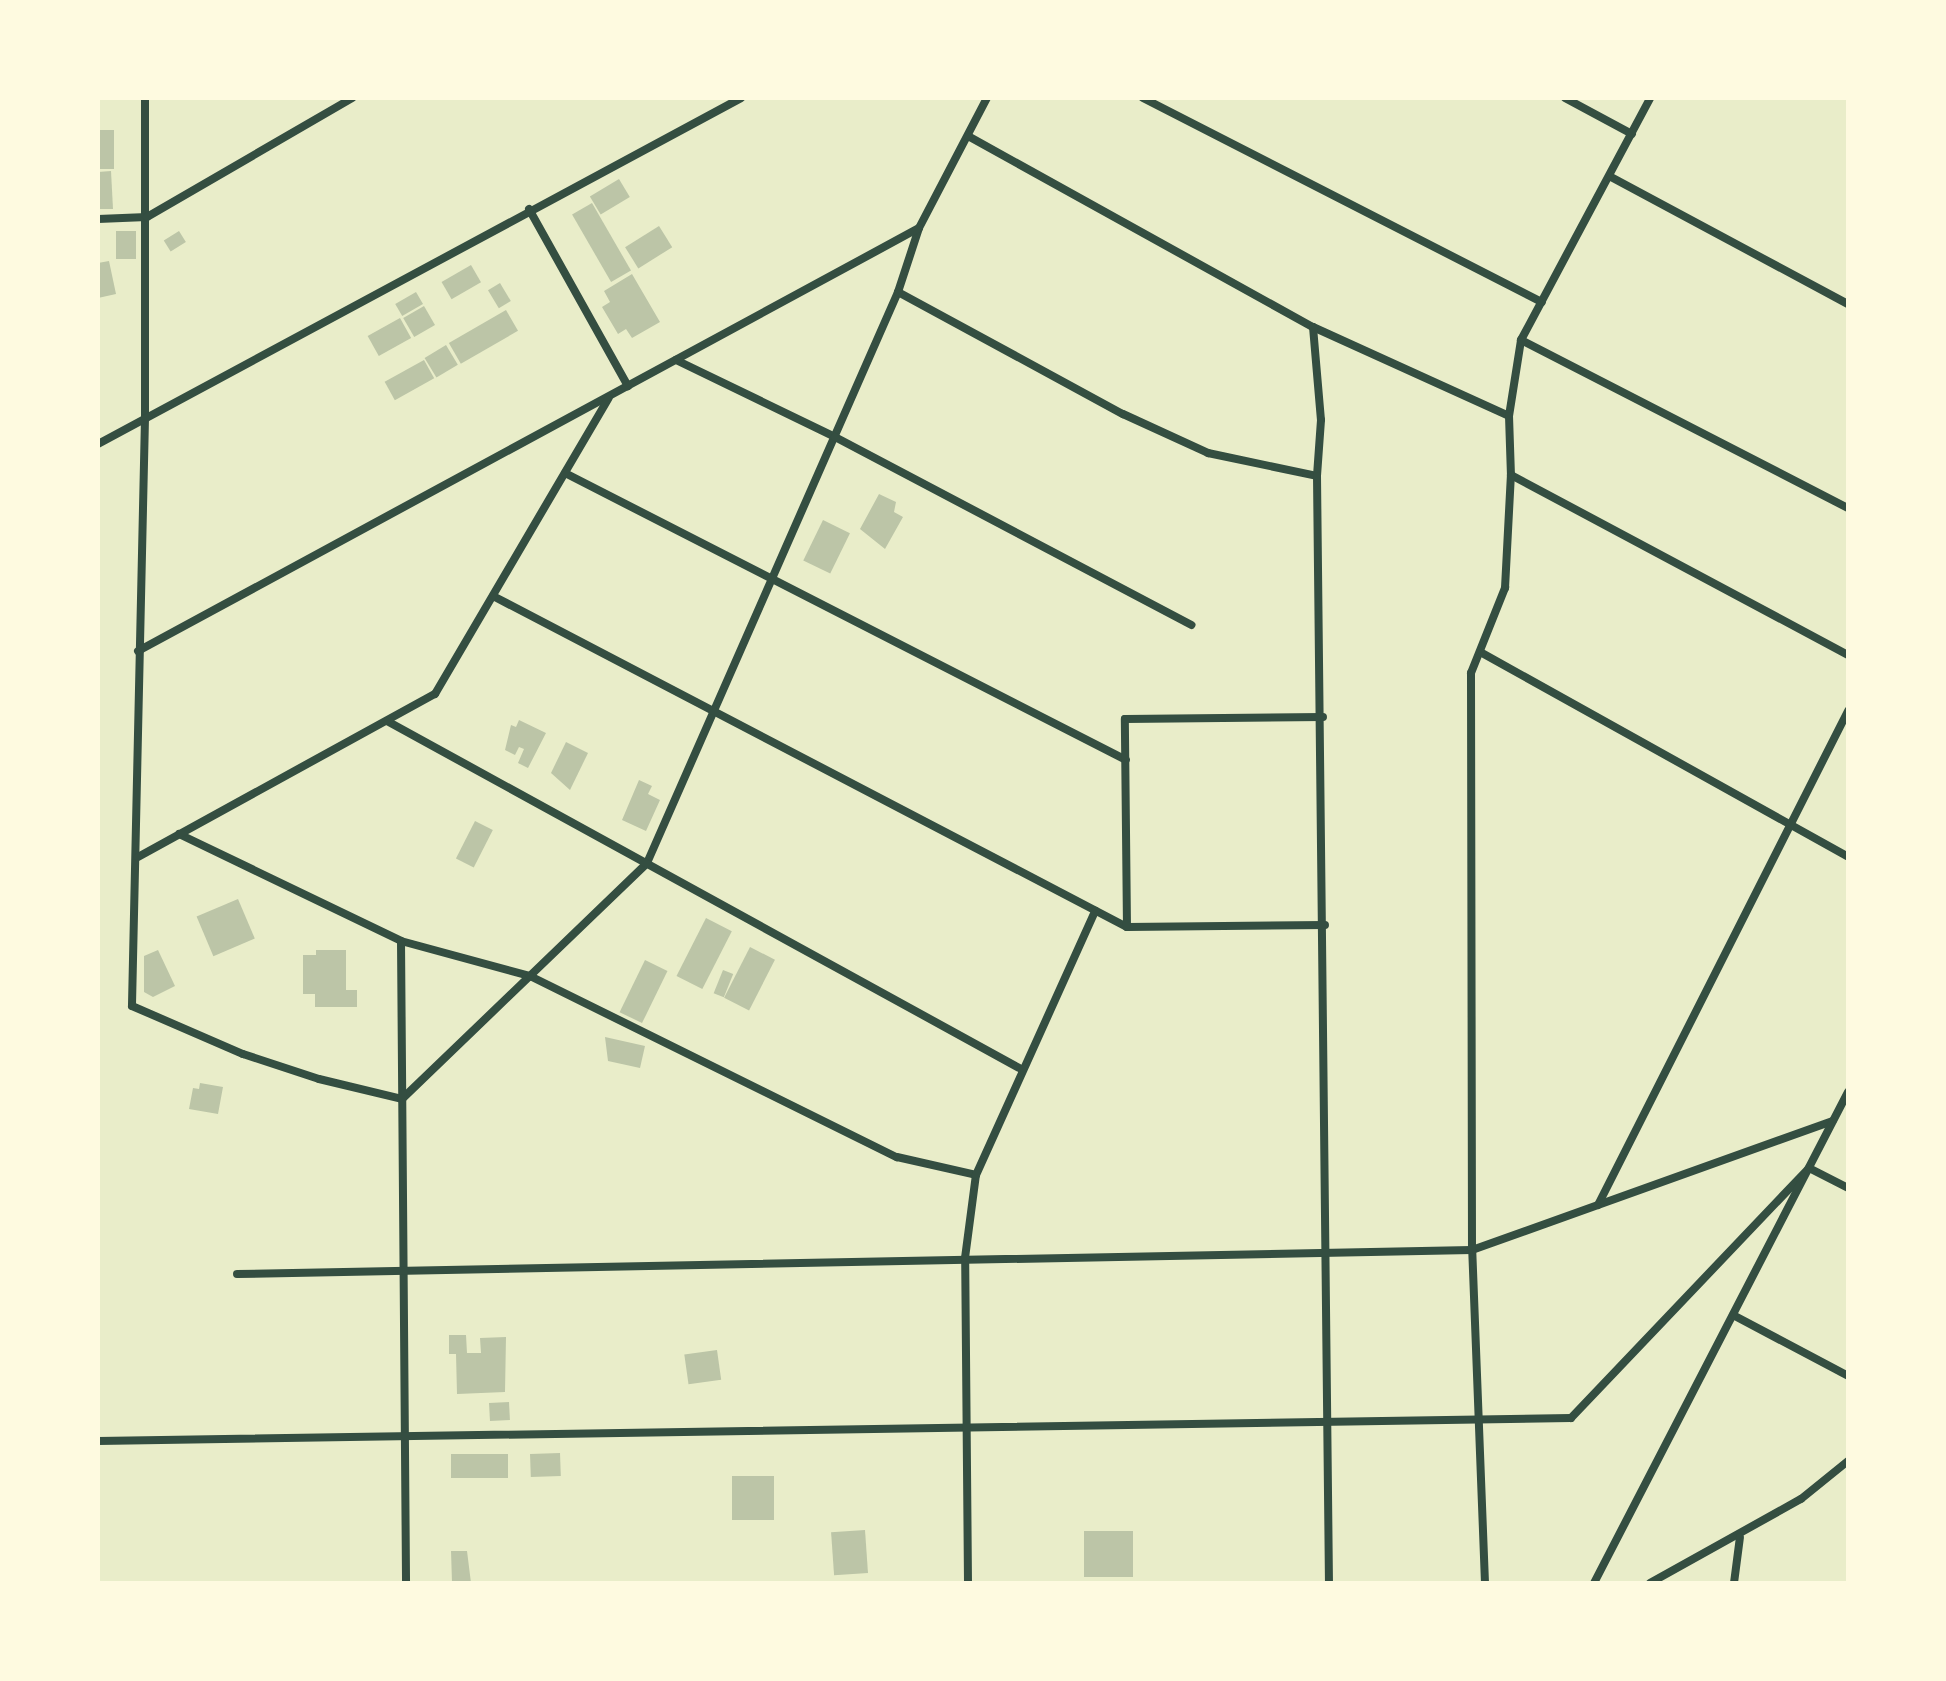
<!DOCTYPE html>
<style>
body{margin:0}
#map{position:relative;width:1946px;height:1681px;overflow:hidden;background:#e9edc9;font-family:Ubuntu,sans-serif}
div>[style]{position:absolute}
.building>*{inset:0;background:#bcc5a7;transform-origin:0 0}
.minor>*{height:8px;margin:-4px;padding:0 4px;transform-origin:4px;border-radius:4px;background:#344e41}
span{translate:-50% -50%;white-space:nowrap;text-align:center;line-height:1.15;-webkit-text-stroke:6px #fefae0;paint-order:stroke}
.frame{position:absolute;inset:0;border:100px solid #fefae0;pointer-events:none}
</style>
<div id="map">
<div class="building">
<div style="left:98px;top:130px;width:16px;height:39px"></div>
<div style="clip-path:polygon(111px 171px,113px 209px,98px 209px,98px 172px)"></div>
<div style="left:619px;top:179px;width:21px;height:34px;rotate:59deg"></div>
<div style="left:592px;top:203px;width:78px;height:23px;rotate:60deg"></div>
<div style="left:659px;top:226px;width:25px;height:40px;rotate:58deg"></div>
<div style="left:116px;top:231px;width:20px;height:28px"></div>
<div style="left:179px;top:231px;width:13px;height:18px;rotate:58deg"></div>
<div style="clip-path:polygon(109px 261px,116px 294px,98px 298px,98px 263px)"></div>
<div style="left:471px;top:265px;width:20px;height:34px;rotate:60deg"></div>
<div style="clip-path:polygon(632px 274px,660px 322px,632px 338px,626px 329px,618px 334px,602px 307px,610px 302px,604px 291px)"></div>
<div style="left:500px;top:283px;width:21px;height:14px;rotate:59deg"></div>
<div style="left:416px;top:292px;width:14px;height:24px;rotate:60deg"></div>
<div style="left:424px;top:306px;width:22px;height:24px;rotate:60deg"></div>
<div style="left:506px;top:310px;width:24px;height:66px;rotate:60deg"></div>
<div style="left:400px;top:318px;width:23px;height:37px;rotate:61deg"></div>
<div style="left:446px;top:345px;width:23px;height:25px;rotate:59deg"></div>
<div style="left:424px;top:360px;width:21px;height:45px;rotate:61deg"></div>
<div style="clip-path:polygon(879px 494px,896px 502px,894px 512px,903px 517px,885px 549px,860px 529px)"></div>
<div style="left:823px;top:520px;width:30px;height:45px;rotate:26deg"></div>
<div style="clip-path:polygon(519px 720px,546px 733px,528px 768px,518px 763px,524px 749px,519px 747px,515px 755px,505px 750px,511px 725px,516px 727px)"></div>
<div style="clip-path:polygon(566px 742px,588px 753px,570px 790px,551px 773px)"></div>
<div style="clip-path:polygon(639px 780px,652px 786px,648px 794px,660px 800px,646px 831px,622px 820px)"></div>
<div style="left:475px;top:821px;width:20px;height:42px;rotate:27deg"></div>
<div style="left:238px;top:899px;width:43px;height:45px;rotate:67deg"></div>
<div style="left:706px;top:918px;width:29px;height:65px;rotate:27deg"></div>
<div style="left:750px;top:947px;width:28px;height:57px;rotate:27deg"></div>
<div style="clip-path:polygon(158px 950px,175px 986px,153px 997px,144px 992px,144px 956px)"></div>
<div style="clip-path:polygon(316px 950px,346px 950px,346px 990px,357px 990px,357px 1007px,315px 1007px,315px 994px,303px 994px,303px 955px,316px 955px)"></div>
<div style="left:645px;top:960px;width:25px;height:58px;rotate:26deg"></div>
<div style="left:723px;top:970px;width:11px;height:25px;rotate:22deg"></div>
<div style="clip-path:polygon(605px 1037px,645px 1046px,640px 1068px,608px 1061px)"></div>
<div style="clip-path:polygon(200px 1083px,223px 1087px,218px 1114px,189px 1109px,193px 1088px,199px 1089px)"></div>
<div style="clip-path:polygon(449px 1335px,466px 1335px,467px 1353px,481px 1353px,480px 1338px,506px 1337px,505px 1392px,457px 1394px,456px 1354px,449px 1354px)"></div>
<div style="left:717px;top:1350px;width:30px;height:33px;rotate:82deg"></div>
<div style="left:509px;top:1402px;width:18px;height:20px;rotate:87deg"></div>
<div style="left:560px;top:1453px;width:23px;height:30px;rotate:88deg"></div>
<div style="left:451px;top:1454px;width:57px;height:24px"></div>
<div style="left:774px;top:1476px;width:44px;height:42px;rotate:90deg"></div>
<div style="left:865px;top:1530px;width:43px;height:34px;rotate:86deg"></div>
<div style="left:1084px;top:1531px;width:49px;height:46px"></div>
<div style="clip-path:polygon(451px 1551px,467px 1551px,471px 1583px,452px 1583px)"></div>
</div>
<div class="minor">
<div style="left:145px;top:98px;width:320px;rotate:90deg"></div>
<div style="left:145px;top:418px;width:588px;rotate:91.27deg"></div>
<div style="left:132px;top:1006px;width:121px;rotate:23.4deg"></div>
<div style="left:243px;top:1054px;width:80px;rotate:18.2deg"></div>
<div style="left:319px;top:1079px;width:85px;rotate:13.5deg"></div>
<div style="left:402px;top:1099px;width:340px;rotate:-43.9deg"></div>
<div style="left:647px;top:863px;width:624px;rotate:-66.27deg"></div>
<div style="left:898px;top:292px;width:67px;rotate:-71.8deg"></div>
<div style="left:919px;top:228px;width:147px;rotate:-62.4deg"></div>
<div style="left:1143px;top:98px;width:448px;rotate:27.1deg"></div>
<div style="left:1565px;top:98px;width:76px;rotate:28.2deg"></div>
<div style="left:968px;top:136px;width:394px;rotate:29deg"></div>
<div style="left:1313px;top:327px;width:215px;rotate:24.4deg"></div>
<div style="left:1509px;top:416px;width:77px;rotate:-81deg"></div>
<div style="left:1521px;top:340px;width:274px;rotate:-61.9deg"></div>
<div style="left:1611px;top:177px;width:269px;rotate:28.2deg"></div>
<div style="left:529px;top:209px;width:203px;rotate:60.8deg"></div>
<div style="left:98px;top:219px;width:49px;rotate:-2.3deg"></div>
<div style="left:147px;top:217px;width:237px;rotate:-30.1deg"></div>
<div style="left:898px;top:292px;width:256px;rotate:28.5deg"></div>
<div style="left:1123px;top:414px;width:94px;rotate:24.6deg"></div>
<div style="left:1208px;top:453px;width:111px;rotate:11.9deg"></div>
<div style="left:1313px;top:327px;width:93px;rotate:85.1deg"></div>
<div style="left:1321px;top:420px;width:56px;rotate:94.1deg"></div>
<div style="left:1317px;top:476px;width:1107px;rotate:89.38deg"></div>
<div style="left:1521px;top:340px;width:368px;rotate:27.2deg"></div>
<div style="left:676px;top:360px;width:177px;rotate:25.8deg"></div>
<div style="left:835px;top:437px;width:403px;rotate:27.8deg"></div>
<div style="left:1509px;top:416px;width:59px;rotate:88.1deg"></div>
<div style="left:1511px;top:475px;width:382px;rotate:28.1deg"></div>
<div style="left:98px;top:444px;width:730px;rotate:-28.28deg"></div>
<div style="left:565px;top:473px;width:630px;rotate:27.09deg"></div>
<div style="left:493px;top:596px;width:715px;rotate:27.57deg"></div>
<div style="left:1127px;top:927px;width:198px;rotate:-0.6deg"></div>
<div style="left:138px;top:651px;width:888px;rotate:-28.44deg"></div>
<div style="left:1482px;top:653px;width:419px;rotate:29.1deg"></div>
<div style="left:387px;top:721px;width:725px;rotate:28.76deg"></div>
<div style="left:179px;top:834px;width:246px;rotate:25.7deg"></div>
<div style="left:401px;top:941px;width:134px;rotate:15.2deg"></div>
<div style="left:530px;top:976px;width:409px;rotate:26.3deg"></div>
<div style="left:897px;top:1157px;width:81px;rotate:12.8deg"></div>
<div style="left:138px;top:857px;width:339px;rotate:-28.8deg"></div>
<div style="left:435px;top:694px;width:343px;rotate:-59.6deg"></div>
<div style="left:1127px;top:927px;width:208px;rotate:-90.6deg"></div>
<div style="left:1125px;top:719px;width:198px;rotate:-0.6deg"></div>
<div style="left:401px;top:941px;width:642px;rotate:89.55deg"></div>
<div style="left:1598px;top:1205px;width:554px;rotate:-63.16deg"></div>
<div style="left:237px;top:1274px;width:1235px;rotate:-1.11deg"></div>
<div style="left:1472px;top:1250px;width:383px;rotate:-19.7deg"></div>
<div style="left:1733px;top:1315px;width:130px;rotate:27.9deg"></div>
<div style="left:98px;top:1441px;width:1473px;rotate:-0.89deg"></div>
<div style="left:1571px;top:1418px;width:345px;rotate:-46.4deg"></div>
<div style="left:1809px;top:1168px;width:44px;rotate:27.1deg"></div>
<div style="left:968px;top:1583px;width:325px;rotate:-90.5deg"></div>
<div style="left:965px;top:1258px;width:84px;rotate:-82.5deg"></div>
<div style="left:976px;top:1175px;width:290px;rotate:-65.7deg"></div>
<div style="left:1485px;top:1583px;width:333px;rotate:-92.2deg"></div>
<div style="left:1472px;top:1250px;width:577px;rotate:-90.1deg"></div>
<div style="left:1471px;top:673px;width:92px;rotate:-68.2deg"></div>
<div style="left:1505px;top:588px;width:113px;rotate:-87deg"></div>
<div style="left:1594px;top:1583px;width:553px;rotate:-62.65deg"></div>
<div style="left:1650px;top:1583px;width:173px;rotate:-29.1deg"></div>
<div style="left:1801px;top:1499px;width:60px;rotate:-39deg"></div>
<div style="left:1734px;top:1583px;width:46px;rotate:-82.6deg"></div>
</div>
<div class="frame"></div>
</div>
